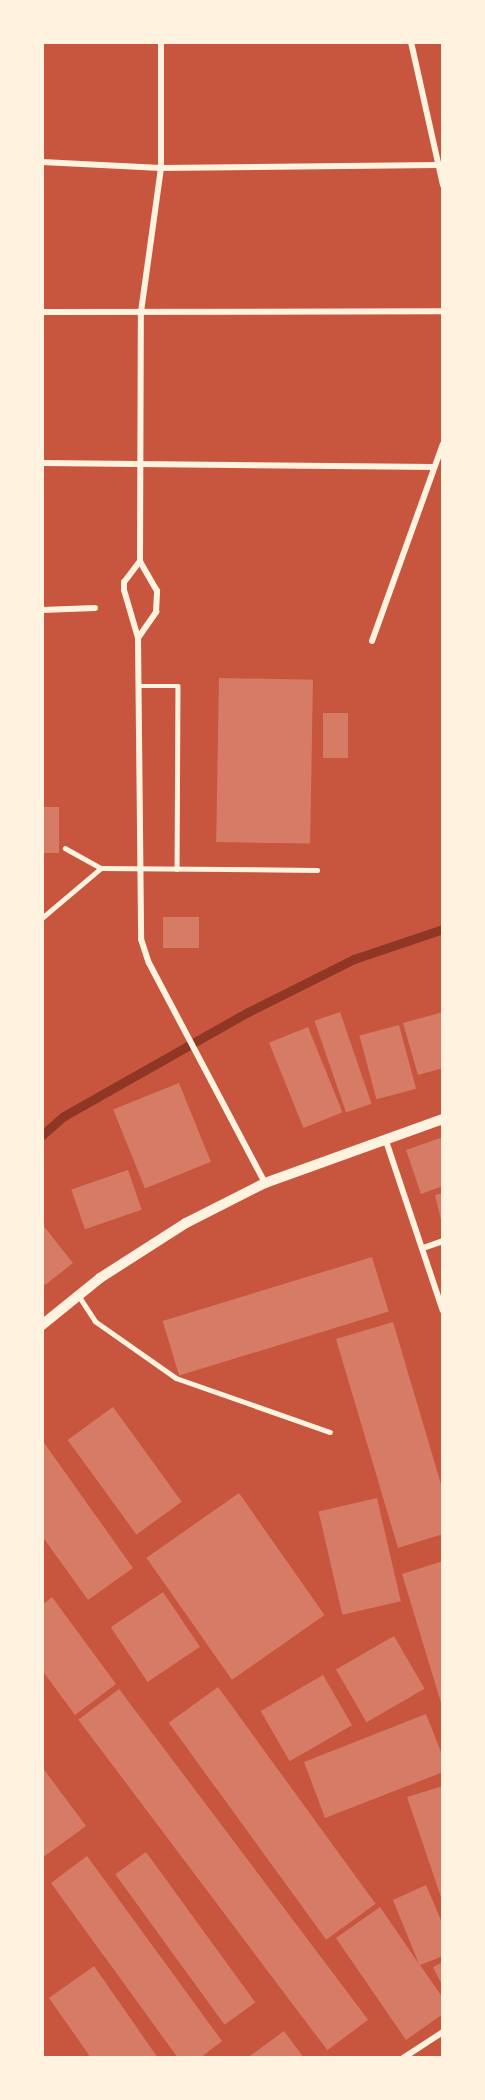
<!DOCTYPE html>
<style>
body{margin:0}
#map{position:relative;width:485px;height:2100px;overflow:hidden;background:#c8553d;font-family:Montserrat,sans-serif}
div>[style]{position:absolute}
.stream>*{height:9px;margin:-4.5px;padding:0 4.5px;transform-origin:4.5px;border-radius:4.5px;background:#8f3625}
.building>*{inset:0;background:#d67c66;transform-origin:0 0}
.service>*{height:4.5px;margin:-2.25px;padding:0 2.25px;transform-origin:2.25px;border-radius:2.25px;background:#fff3e0}
.minor>*{height:6px;margin:-3px;padding:0 3px;transform-origin:3px;border-radius:3px;background:#fff3e0}
.tertiary>*{height:10px;margin:-5px;padding:0 5px;transform-origin:5px;border-radius:5px;background:#fff3e0}
span{translate:-50% -50%;white-space:nowrap;text-align:center;line-height:1.15;-webkit-text-stroke:5px #fff3e0;paint-order:stroke}
.frame{position:absolute;inset:0;border:44px solid #fff3e0;pointer-events:none}
</style>
<div id="map">
<div class="stream">
<div style="left:42px;top:1135px;width:29px;rotate:-41deg"></div>
<div style="left:64px;top:1116px;width:211px;rotate:-29.5deg"></div>
<div style="left:248px;top:1012px;width:119px;rotate:-26.6deg"></div>
<div style="left:354px;top:959px;width:94px;rotate:-18.6deg"></div>
</div>
<div class="building">
<div style="left:219px;top:678px;width:94px;height:164px;rotate:1deg"></div>
<div style="left:323px;top:713px;width:25px;height:45px"></div>
<div style="left:42px;top:807px;width:17px;height:46px"></div>
<div style="left:163px;top:917px;width:36px;height:31px"></div>
<div style="left:340px;top:1012px;width:97px;height:27px;rotate:71deg"></div>
<div style="clip-path:polygon(443px 1012px,443px 1068px,418px 1075px,403px 1023px)"></div>
<div style="left:399px;top:1025px;width:66px;height:41px;rotate:75deg"></div>
<div style="left:308px;top:1027px;width:92px;height:42px;rotate:68deg"></div>
<div style="left:179px;top:1083px;width:85px;height:71px;rotate:68deg"></div>
<div style="clip-path:polygon(443px 1137px,443px 1186px,421px 1194px,406px 1150px)"></div>
<div style="left:128px;top:1170px;width:42px;height:60px;rotate:71deg"></div>
<div style="clip-path:polygon(443px 1193px,443px 1224px,442px 1224px,435px 1195px)"></div>
<div style="clip-path:polygon(42px 1224px,73px 1263px,45px 1285px,42px 1281px)"></div>
<div style="left:372px;top:1257px;width:57px;height:219px;rotate:73deg"></div>
<div style="clip-path:polygon(393px 1322px,443px 1491px,443px 1534px,398px 1548px,336px 1339px)"></div>
<div style="left:113px;top:1407px;width:117px;height:56px;rotate:54deg"></div>
<div style="clip-path:polygon(42px 1440px,133px 1568px,88px 1600px,42px 1536px)"></div>
<div style="left:239px;top:1493px;width:149px;height:113px;rotate:55deg"></div>
<div style="left:377px;top:1498px;width:106px;height:60px;rotate:77deg"></div>
<div style="clip-path:polygon(443px 1561px,443px 1706px,442px 1706px,402px 1574px)"></div>
<div style="left:163px;top:1592px;width:66px;height:63px;rotate:56deg"></div>
<div style="clip-path:polygon(52px 1597px,116px 1684px,75px 1715px,42px 1670px,42px 1605px)"></div>
<div style="left:394px;top:1636px;width:61px;height:67px;rotate:60deg"></div>
<div style="left:323px;top:1675px;width:58px;height:72px;rotate:60deg"></div>
<div style="left:218px;top:1687px;width:268px;height:61px;rotate:54deg"></div>
<div style="left:119px;top:1689px;width:414px;height:51px;rotate:53deg"></div>
<div style="clip-path:polygon(426px 1714px,443px 1757px,443px 1772px,325px 1818px,304px 1762px)"></div>
<div style="clip-path:polygon(42px 1767px,86px 1826px,42px 1858px)"></div>
<div style="clip-path:polygon(443px 1786px,443px 1903px,407px 1797px)"></div>
<div style="left:146px;top:1852px;width:186px;height:38px;rotate:54deg"></div>
<div style="clip-path:polygon(87px 1856px,222px 2041px,200px 2058px,178px 2058px,51px 1883px)"></div>
<div style="clip-path:polygon(426px 1885px,443px 1925px,443px 1956px,420px 1965px,443px 1998px,443px 2014px,406px 2040px,336px 1938px,380px 1907px,419px 1964px,393px 1900px)"></div>
<div style="clip-path:polygon(443px 1962px,443px 1987px,433px 1967px)"></div>
<div style="clip-path:polygon(94px 1966px,158px 2058px,91px 2058px,49px 1998px)"></div>
<div style="clip-path:polygon(284px 2031px,304px 2058px,247px 2058px)"></div>
</div>
<div class="service">
<div style="left:139px;top:686px;width:39px"></div>
<div style="left:178px;top:686px;width:183px;rotate:90.3deg"></div>
<div style="left:65px;top:848px;width:41px;rotate:29.1deg"></div>
<div style="left:101px;top:868px;width:216px;rotate:0.5deg"></div>
<div style="left:42px;top:918px;width:77px;rotate:-40.3deg"></div>
<div style="left:79px;top:1296px;width:30px;rotate:57deg"></div>
<div style="left:95px;top:1321px;width:99px;rotate:35.1deg"></div>
<div style="left:176px;top:1378px;width:163px;rotate:19.3deg"></div>
</div>
<div class="minor">
<div style="left:411px;top:42px;width:147px;rotate:77.4deg"></div>
<div style="left:42px;top:162px;width:119px;rotate:2.9deg"></div>
<div style="left:161px;top:168px;width:276px;rotate:-0.6deg"></div>
<div style="left:42px;top:312px;width:401px;rotate:-0.1deg"></div>
<div style="left:42px;top:463px;width:392px;rotate:0.6deg"></div>
<div style="left:140px;top:561px;width:26px;rotate:127deg"></div>
<div style="left:124px;top:582px;width:8px;rotate:90deg"></div>
<div style="left:124px;top:590px;width:50px;rotate:73.7deg"></div>
<div style="left:138px;top:638px;width:301px;rotate:89.4deg"></div>
<div style="left:141px;top:939px;width:25px;rotate:72deg"></div>
<div style="left:149px;top:963px;width:249px;rotate:62.2deg"></div>
<div style="left:42px;top:610px;width:53px;rotate:-2.2deg"></div>
<div style="left:138px;top:638px;width:32px;rotate:-55deg"></div>
<div style="left:156px;top:612px;width:21px;rotate:-87deg"></div>
<div style="left:157px;top:591px;width:34px;rotate:-120deg"></div>
<div style="left:140px;top:561px;width:249px;rotate:-89.8deg"></div>
<div style="left:141px;top:312px;width:145px;rotate:-82.1deg"></div>
<div style="left:161px;top:168px;width:126px;rotate:-90deg"></div>
<div style="left:372px;top:641px;width:209px;rotate:-70.2deg"></div>
<div style="left:385px;top:1138px;width:182px;rotate:71.5deg"></div>
<div style="left:423px;top:1248px;width:21px;rotate:-19deg"></div>
<div style="left:403px;top:2058px;width:48px;rotate:-33deg"></div>
</div>
<div class="tertiary">
<div style="left:42px;top:1325px;width:75px;rotate:-39deg"></div>
<div style="left:100px;top:1278px;width:102px;rotate:-32.6deg"></div>
<div style="left:186px;top:1223px;width:89px;rotate:-26.9deg"></div>
<div style="left:265px;top:1183px;width:189px;rotate:-19.8deg"></div>
</div>
<div class="frame"></div>
</div>
